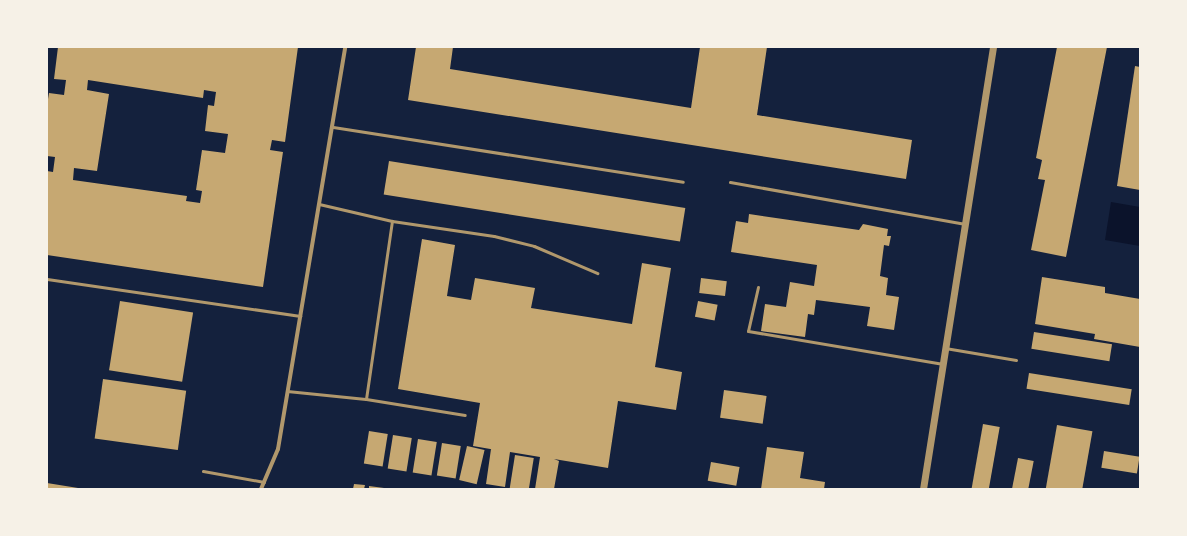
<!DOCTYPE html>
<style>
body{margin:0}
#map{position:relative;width:1187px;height:536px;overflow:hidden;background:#14213d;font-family:"PT Sans Narrow",sans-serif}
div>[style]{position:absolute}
.water>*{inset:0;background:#0b132b}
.building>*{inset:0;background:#c6a872;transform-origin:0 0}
.service>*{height:3px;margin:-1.5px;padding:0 1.5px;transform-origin:1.5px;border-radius:1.5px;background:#b1986c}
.minor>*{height:4px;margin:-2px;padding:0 2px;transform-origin:2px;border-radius:2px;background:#b1986c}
.tertiary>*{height:7px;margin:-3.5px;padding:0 3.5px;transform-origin:3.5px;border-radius:3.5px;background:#b1986c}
span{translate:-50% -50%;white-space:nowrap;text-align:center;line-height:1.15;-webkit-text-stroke:4px #f6f1e7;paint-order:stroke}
.frame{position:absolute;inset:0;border:48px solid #f6f1e7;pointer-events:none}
</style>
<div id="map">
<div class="water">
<div style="clip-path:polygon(1111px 202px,1140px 207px,1140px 246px,1105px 240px)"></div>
</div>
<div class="building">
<div style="clip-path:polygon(evenodd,58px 47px,298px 47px,285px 142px,272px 140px,270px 150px,283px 152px,263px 287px,47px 255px,47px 171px,53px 172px,55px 157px,47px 156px,47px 105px,49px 93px,64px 95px,66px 80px,54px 79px,58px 47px,88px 80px,203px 98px,204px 90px,216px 92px,214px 106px,208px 105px,205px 131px,228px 134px,225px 153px,202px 150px,196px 190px,202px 191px,200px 203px,186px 201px,187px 196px,73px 180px,74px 168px,97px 171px,109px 94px,87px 90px,88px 80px)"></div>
<div style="clip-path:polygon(416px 47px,453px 47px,450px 69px,691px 108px,700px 47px,767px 47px,757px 115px,912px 140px,906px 179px,408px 100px)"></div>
<div style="clip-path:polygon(1057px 47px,1107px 47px,1066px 257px,1031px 250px,1045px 180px,1038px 179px,1042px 160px,1036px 158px)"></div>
<div style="clip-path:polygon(1135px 66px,1140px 67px,1140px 190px,1117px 186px)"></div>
<div style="left:389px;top:161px;width:300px;height:34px;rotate:9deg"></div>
<div style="clip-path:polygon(749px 214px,859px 230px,863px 224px,888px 229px,887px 236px,891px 236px,889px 246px,884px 245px,880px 276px,888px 278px,886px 295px,899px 297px,894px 330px,867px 326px,870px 307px,816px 300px,814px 315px,808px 314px,805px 337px,761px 331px,765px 304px,786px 307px,790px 282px,814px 286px,817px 265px,731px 252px,736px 221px,748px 223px)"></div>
<div style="clip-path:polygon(422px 239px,455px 245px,447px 296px,471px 300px,475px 278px,535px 288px,531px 308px,632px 324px,642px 263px,671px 268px,655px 367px,682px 372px,676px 410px,618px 401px,608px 468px,554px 459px,559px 461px,554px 489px,535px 489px,540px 457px,510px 452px,505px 487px,486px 484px,491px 449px,496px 450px,473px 446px,480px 403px,398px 389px)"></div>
<div style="clip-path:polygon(1042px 277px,1105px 287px,1105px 293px,1140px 299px,1140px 347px,1094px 339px,1095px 334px,1035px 324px)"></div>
<div style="left:701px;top:278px;width:26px;height:15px;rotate:7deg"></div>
<div style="left:120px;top:301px;width:74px;height:70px;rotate:9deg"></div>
<div style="left:698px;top:301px;width:20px;height:16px;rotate:11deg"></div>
<div style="left:1034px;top:332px;width:79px;height:17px;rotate:9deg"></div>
<div style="left:1029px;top:373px;width:104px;height:16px;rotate:9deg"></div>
<div style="left:103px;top:379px;width:84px;height:60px;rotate:8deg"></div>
<div style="left:724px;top:390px;width:43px;height:28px;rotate:8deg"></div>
<div style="left:983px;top:424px;width:17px;height:66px;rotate:10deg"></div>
<div style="left:1057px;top:425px;width:36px;height:65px;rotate:10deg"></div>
<div style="left:369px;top:431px;width:19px;height:33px;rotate:9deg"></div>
<div style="left:393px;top:435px;width:19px;height:34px;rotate:9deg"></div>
<div style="left:418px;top:439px;width:19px;height:34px;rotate:9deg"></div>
<div style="left:442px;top:443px;width:19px;height:33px;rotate:9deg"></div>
<div style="left:467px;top:446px;width:18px;height:35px;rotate:13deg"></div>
<div style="clip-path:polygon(767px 447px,804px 452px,800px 478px,825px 482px,824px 489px,761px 489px)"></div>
<div style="left:1104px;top:451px;width:36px;height:17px;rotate:9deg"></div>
<div style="left:515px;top:455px;width:19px;height:34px;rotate:9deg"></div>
<div style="left:1018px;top:458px;width:16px;height:31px;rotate:11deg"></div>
<div style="left:711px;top:462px;width:29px;height:19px;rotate:10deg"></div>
<div style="clip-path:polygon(47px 483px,78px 488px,78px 489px,47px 489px)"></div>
<div style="clip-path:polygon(354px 484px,365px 485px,364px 489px,353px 489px)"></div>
<div style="clip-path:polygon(369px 486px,384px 488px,384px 489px,369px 489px)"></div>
</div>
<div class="service">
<div style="left:333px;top:127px;width:354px;rotate:8.9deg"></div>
<div style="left:730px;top:182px;width:239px;rotate:10.1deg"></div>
<div style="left:392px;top:221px;width:103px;rotate:8.4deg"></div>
<div style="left:494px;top:236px;width:41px;rotate:14deg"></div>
<div style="left:534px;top:246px;width:69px;rotate:23.2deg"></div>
<div style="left:47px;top:279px;width:256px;rotate:8.3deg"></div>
<div style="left:758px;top:287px;width:45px;rotate:102.8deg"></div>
<div style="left:748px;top:331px;width:198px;rotate:9.6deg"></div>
<div style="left:945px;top:348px;width:72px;rotate:9.6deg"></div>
<div style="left:287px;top:391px;width:79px;rotate:5.8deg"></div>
<div style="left:366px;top:399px;width:180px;rotate:-81.7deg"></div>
<div style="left:392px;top:221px;width:75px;rotate:-166.9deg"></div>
<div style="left:366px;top:399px;width:100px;rotate:9.2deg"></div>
<div style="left:203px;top:471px;width:62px;rotate:10.2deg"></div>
</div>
<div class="minor">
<div style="left:261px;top:489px;width:43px;rotate:-67deg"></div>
<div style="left:278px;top:449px;width:408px;rotate:-80.5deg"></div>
</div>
<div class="tertiary">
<div style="left:923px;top:489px;width:448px;rotate:-81deg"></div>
</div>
<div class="frame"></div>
</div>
